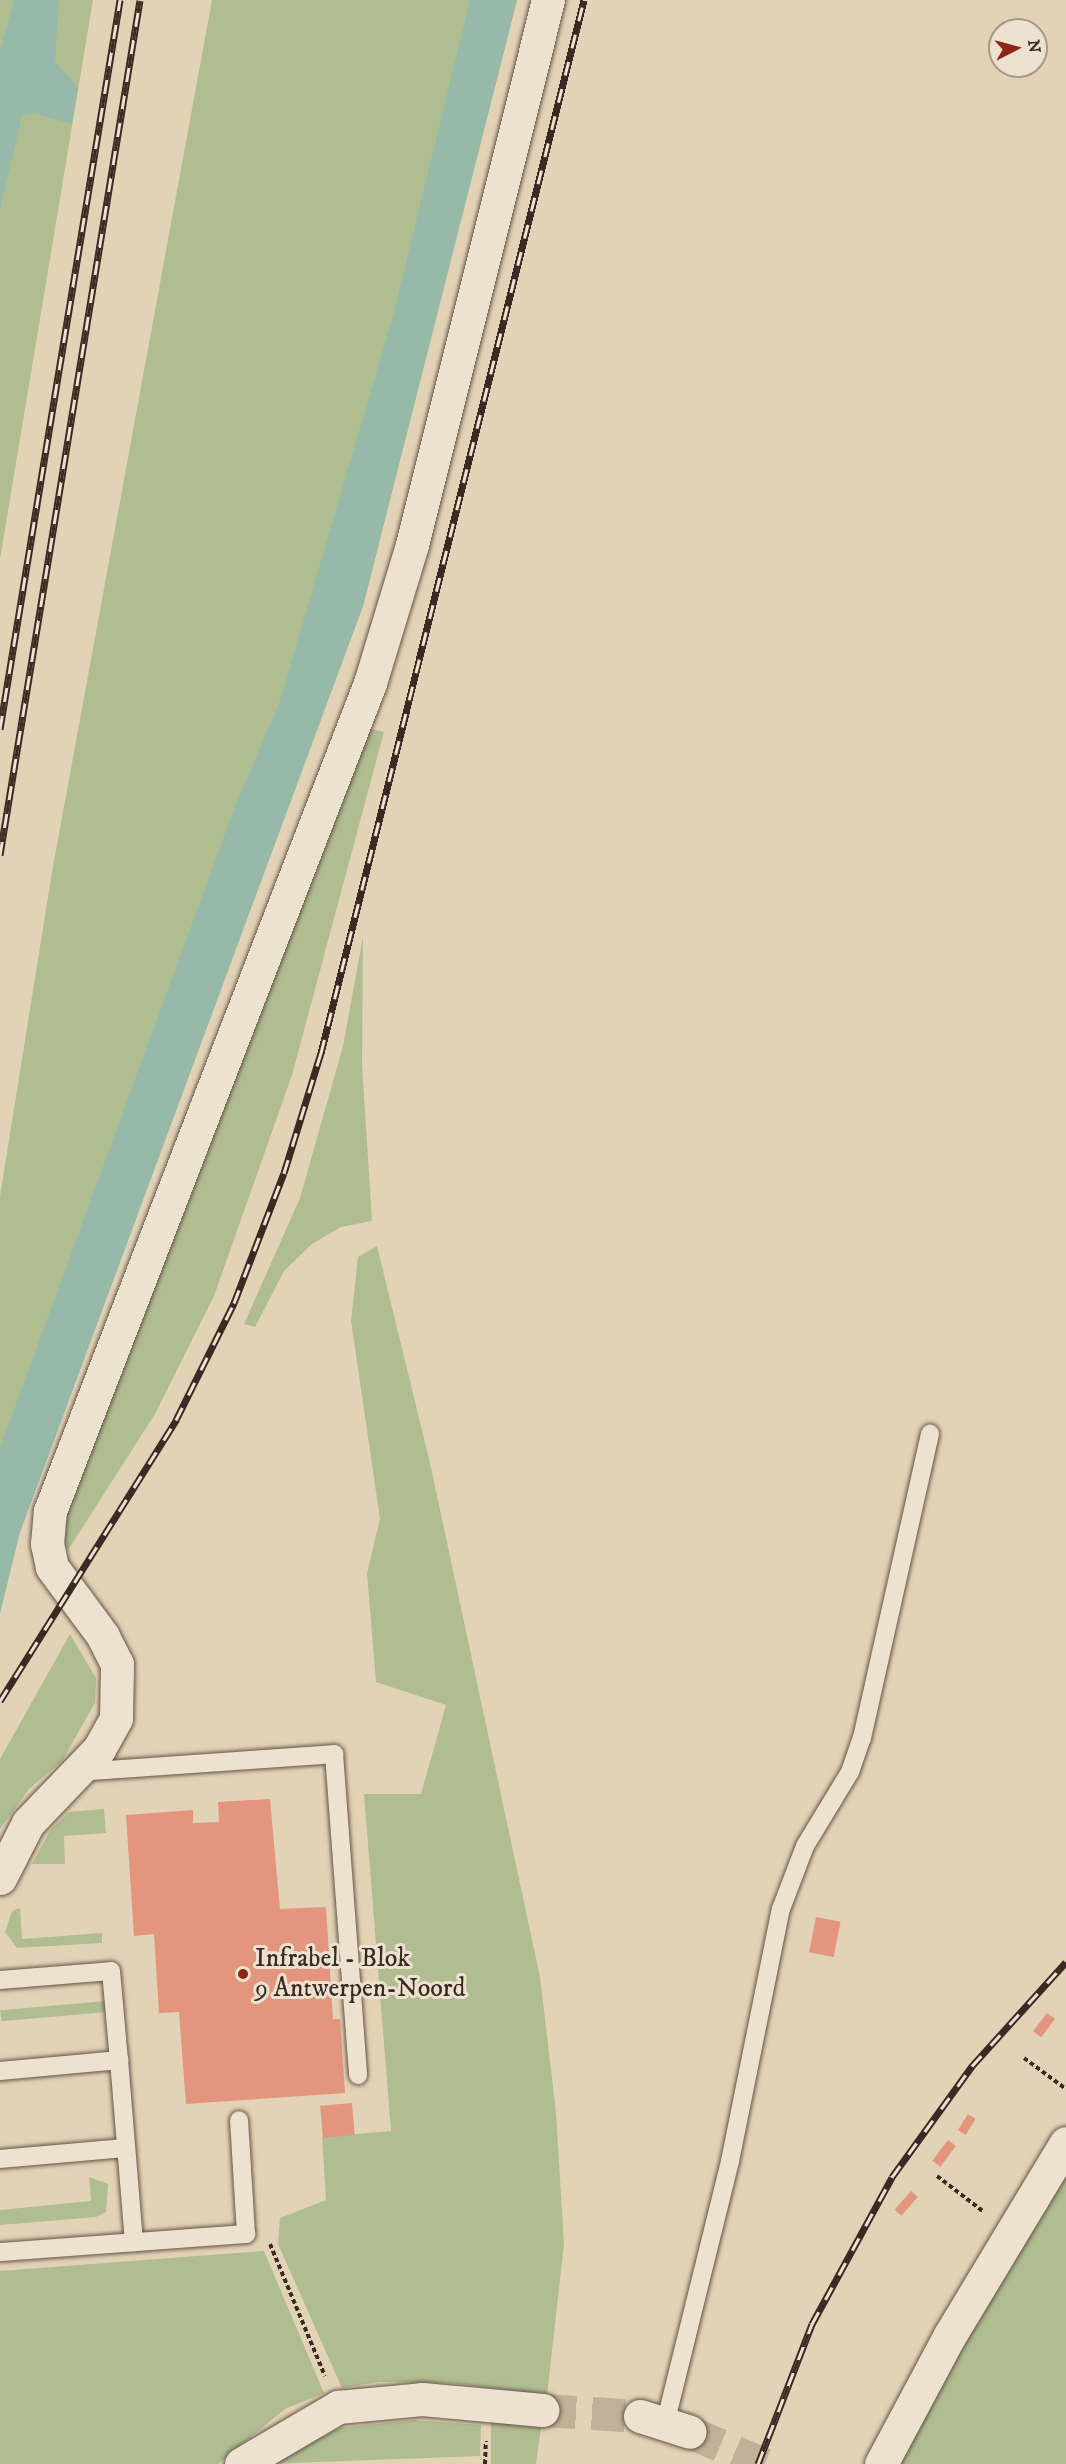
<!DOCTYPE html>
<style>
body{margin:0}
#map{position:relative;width:1066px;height:2464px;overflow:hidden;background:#e3d3b6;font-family:"IM FELL DW Pica",serif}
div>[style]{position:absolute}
.green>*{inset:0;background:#b0bd91;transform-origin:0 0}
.water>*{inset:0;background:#96b9a9}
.building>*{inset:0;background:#e3957e;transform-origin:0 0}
.street-tunnel>*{height:33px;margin-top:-16.5px;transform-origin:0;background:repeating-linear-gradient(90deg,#c1b199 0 33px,transparent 0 49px)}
.path>*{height:4px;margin-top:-2px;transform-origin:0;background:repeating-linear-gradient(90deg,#3a2a23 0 4.5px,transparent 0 7.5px)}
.roads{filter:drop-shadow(0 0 2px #645448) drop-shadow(0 0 2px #645448)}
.lane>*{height:18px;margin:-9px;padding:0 9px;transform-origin:9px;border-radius:9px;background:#ede2d0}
.street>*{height:33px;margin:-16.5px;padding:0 16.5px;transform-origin:16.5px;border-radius:16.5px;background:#ede2d0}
.rail>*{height:7px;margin-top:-3.5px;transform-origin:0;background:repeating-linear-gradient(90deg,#ede2d0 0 14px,#3a2a23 0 28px);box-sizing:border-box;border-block:2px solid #3a2a23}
.dots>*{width:16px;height:16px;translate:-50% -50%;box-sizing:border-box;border:3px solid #ede2d0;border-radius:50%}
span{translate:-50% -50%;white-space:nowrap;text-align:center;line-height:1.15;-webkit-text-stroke:6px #ede2d0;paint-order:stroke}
.poi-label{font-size:26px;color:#3a2a23}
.left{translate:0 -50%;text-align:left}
.north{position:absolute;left:988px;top:18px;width:60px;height:60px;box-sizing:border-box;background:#ede2d0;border:2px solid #a5988b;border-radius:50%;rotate:84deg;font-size:16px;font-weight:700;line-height:24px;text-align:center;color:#3a2a23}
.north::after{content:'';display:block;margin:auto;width:21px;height:27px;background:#8f2418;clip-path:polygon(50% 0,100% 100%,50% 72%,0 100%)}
</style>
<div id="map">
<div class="green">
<div style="clip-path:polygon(0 0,93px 0,0 559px)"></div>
<div style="clip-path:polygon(212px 0,517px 0,363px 606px,20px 1532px,0 1613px,0 1196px,52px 872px)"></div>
<div style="clip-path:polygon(368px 728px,384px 732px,292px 1075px,214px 1296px,155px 1414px,68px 1550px,63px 1531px,67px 1509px)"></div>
<div style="clip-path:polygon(363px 937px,362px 1064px,372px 1221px,341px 1227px,312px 1244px,284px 1271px,255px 1327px,244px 1324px,300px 1198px,343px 1046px)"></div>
<div style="clip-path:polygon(377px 1246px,430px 1463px,540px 1977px,556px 2112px,564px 2244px,547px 2395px,451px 2383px,379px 2382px,342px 2388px,278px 2244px,280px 2218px,326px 2200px,322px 2137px,391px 2131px,364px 1794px,421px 1794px,446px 1705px,376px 1682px,367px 1573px,380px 1519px,351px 1321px,358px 1257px)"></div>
<div style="clip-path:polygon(70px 1634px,96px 1678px,95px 1703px,62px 1761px,29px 1789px,0 1829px,0 1759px)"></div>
<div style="clip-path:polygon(104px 1809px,106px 1833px,64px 1836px,65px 1864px,32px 1864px,51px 1829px,69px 1812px)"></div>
<div style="clip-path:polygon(20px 1908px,22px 1939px,102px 1933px,102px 1943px,17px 1948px,5px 1932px,12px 1911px)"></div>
<div style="left:106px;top:2001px;width:11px;height:106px;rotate:85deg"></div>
<div style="clip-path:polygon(1066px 2166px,1066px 2464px,897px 2464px,1010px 2255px)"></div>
<div style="clip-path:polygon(89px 2177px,108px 2184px,106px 2212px,96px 2217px,0 2225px,0 2210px,91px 2201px)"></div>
<div style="clip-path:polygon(264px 2251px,324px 2393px,285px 2409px,218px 2464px,0 2464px,0 2271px)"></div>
<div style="clip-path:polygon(414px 2420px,481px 2425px,480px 2456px,266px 2464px,340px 2428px)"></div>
<div style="clip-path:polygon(491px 2422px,541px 2428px,536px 2464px,491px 2464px)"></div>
</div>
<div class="water">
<div style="clip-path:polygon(14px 0,59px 0,55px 61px,78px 88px,72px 124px,33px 113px,22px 116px,0 210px,0 51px)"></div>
<div style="clip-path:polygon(470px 0,517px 0,363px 606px,20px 1532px,0 1613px,0 1448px,234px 809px,280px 701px,394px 312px)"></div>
</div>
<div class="building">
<div style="clip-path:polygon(270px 1799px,280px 1909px,326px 1907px,333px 2019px,340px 2019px,345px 2093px,186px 2104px,179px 2012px,159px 2013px,154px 1934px,134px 1936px,126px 1815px,193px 1810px,193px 1823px,219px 1822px,218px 1802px)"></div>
<div style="left:816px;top:1917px;width:25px;height:36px;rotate:11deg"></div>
<div style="left:1047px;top:2013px;width:10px;height:23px;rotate:37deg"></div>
<div style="left:352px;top:2103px;width:32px;height:32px;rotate:85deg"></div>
<div style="left:968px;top:2114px;width:9px;height:19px;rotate:32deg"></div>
<div style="left:948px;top:2140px;width:10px;height:26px;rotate:37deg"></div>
<div style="left:911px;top:2191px;width:9px;height:25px;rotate:41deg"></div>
</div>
<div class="street-tunnel">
<div style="left:543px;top:2410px;width:97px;rotate:3.5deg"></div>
<div style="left:690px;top:2432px;width:81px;rotate:23.4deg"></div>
</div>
<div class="path">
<div style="left:1024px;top:2058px;width:52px;rotate:36.4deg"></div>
<div style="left:937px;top:2176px;width:59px;rotate:37.5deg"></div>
<div style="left:270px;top:2244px;width:143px;rotate:67.4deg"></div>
<div style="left:485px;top:2464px;width:23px;rotate:-88deg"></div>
</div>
<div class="roads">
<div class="lane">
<div style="left:78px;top:1772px;width:257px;rotate:-4deg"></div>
<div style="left:334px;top:1754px;width:322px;rotate:85.7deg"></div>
<div style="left:0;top:1980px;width:111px;rotate:-4.6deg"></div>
<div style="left:111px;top:1971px;width:89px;rotate:84.9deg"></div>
<div style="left:0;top:2071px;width:120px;rotate:-5.3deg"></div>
<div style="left:119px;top:2060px;width:183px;rotate:85.3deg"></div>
<div style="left:0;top:2159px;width:125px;rotate:-5deg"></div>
<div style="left:0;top:2252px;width:247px;rotate:-4.2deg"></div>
<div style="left:246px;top:2234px;width:114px;rotate:-93.5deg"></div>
<div style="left:665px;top:2424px;width:271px;rotate:-76.1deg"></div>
<div style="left:730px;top:2161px;width:257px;rotate:-78.6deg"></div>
<div style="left:781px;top:1909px;width:67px;rotate:-69.1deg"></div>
<div style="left:805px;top:1846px;width:87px;rotate:-58.7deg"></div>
<div style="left:850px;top:1772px;width:36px;rotate:-71deg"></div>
<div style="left:862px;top:1738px;width:312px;rotate:-77.4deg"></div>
</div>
<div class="street">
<div style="left:0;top:1878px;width:62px;rotate:-63deg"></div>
<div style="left:28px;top:1823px;width:103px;rotate:-46.2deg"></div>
<div style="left:99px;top:1749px;width:35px;rotate:-61deg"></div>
<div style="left:116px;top:1718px;width:54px;rotate:-88.9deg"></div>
<div style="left:117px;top:1664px;width:31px;rotate:-117deg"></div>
<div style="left:103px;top:1636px;width:86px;rotate:-126.5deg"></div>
<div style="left:52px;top:1567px;width:24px;rotate:-102deg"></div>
<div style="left:47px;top:1544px;width:33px;rotate:-85deg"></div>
<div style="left:50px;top:1511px;width:888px;rotate:-68.87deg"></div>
<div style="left:370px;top:683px;width:144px;rotate:-73.1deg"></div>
<div style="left:412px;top:545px;width:562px;rotate:-75.99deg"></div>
<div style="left:640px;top:2416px;width:52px;rotate:17.7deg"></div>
<div style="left:241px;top:2464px;width:113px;rotate:-30.4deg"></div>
<div style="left:338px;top:2407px;width:84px;rotate:-5.4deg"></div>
<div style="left:422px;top:2399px;width:121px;rotate:5.2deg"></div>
<div style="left:881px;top:2464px;width:146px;rotate:-61.9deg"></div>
<div style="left:950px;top:2335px;width:224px;rotate:-58.9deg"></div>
</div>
</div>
<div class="rail">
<div style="left:0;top:729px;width:739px;rotate:-80.65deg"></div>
<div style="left:0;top:855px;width:866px;rotate:-80.7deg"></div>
<div style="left:0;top:1701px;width:332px;rotate:-57.9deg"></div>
<div style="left:176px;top:1420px;width:131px;rotate:-63.6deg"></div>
<div style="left:234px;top:1303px;width:139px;rotate:-69deg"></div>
<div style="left:284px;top:1173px;width:126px;rotate:-72.9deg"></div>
<div style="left:321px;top:1053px;width:1085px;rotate:-75.98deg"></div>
<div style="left:758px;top:2464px;width:150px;rotate:-68.9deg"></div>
<div style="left:812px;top:2324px;width:167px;rotate:-61.4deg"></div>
<div style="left:892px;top:2177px;width:137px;rotate:-54.2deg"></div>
<div style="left:972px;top:2066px;width:140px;rotate:-47.9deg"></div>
</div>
<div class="dots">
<div style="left:243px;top:1974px;background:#8f2418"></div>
</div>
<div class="poi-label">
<span class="left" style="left:255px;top:1974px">Infrabel - Blok<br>9 Antwerpen-Noord</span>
</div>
<div class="north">N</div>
</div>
